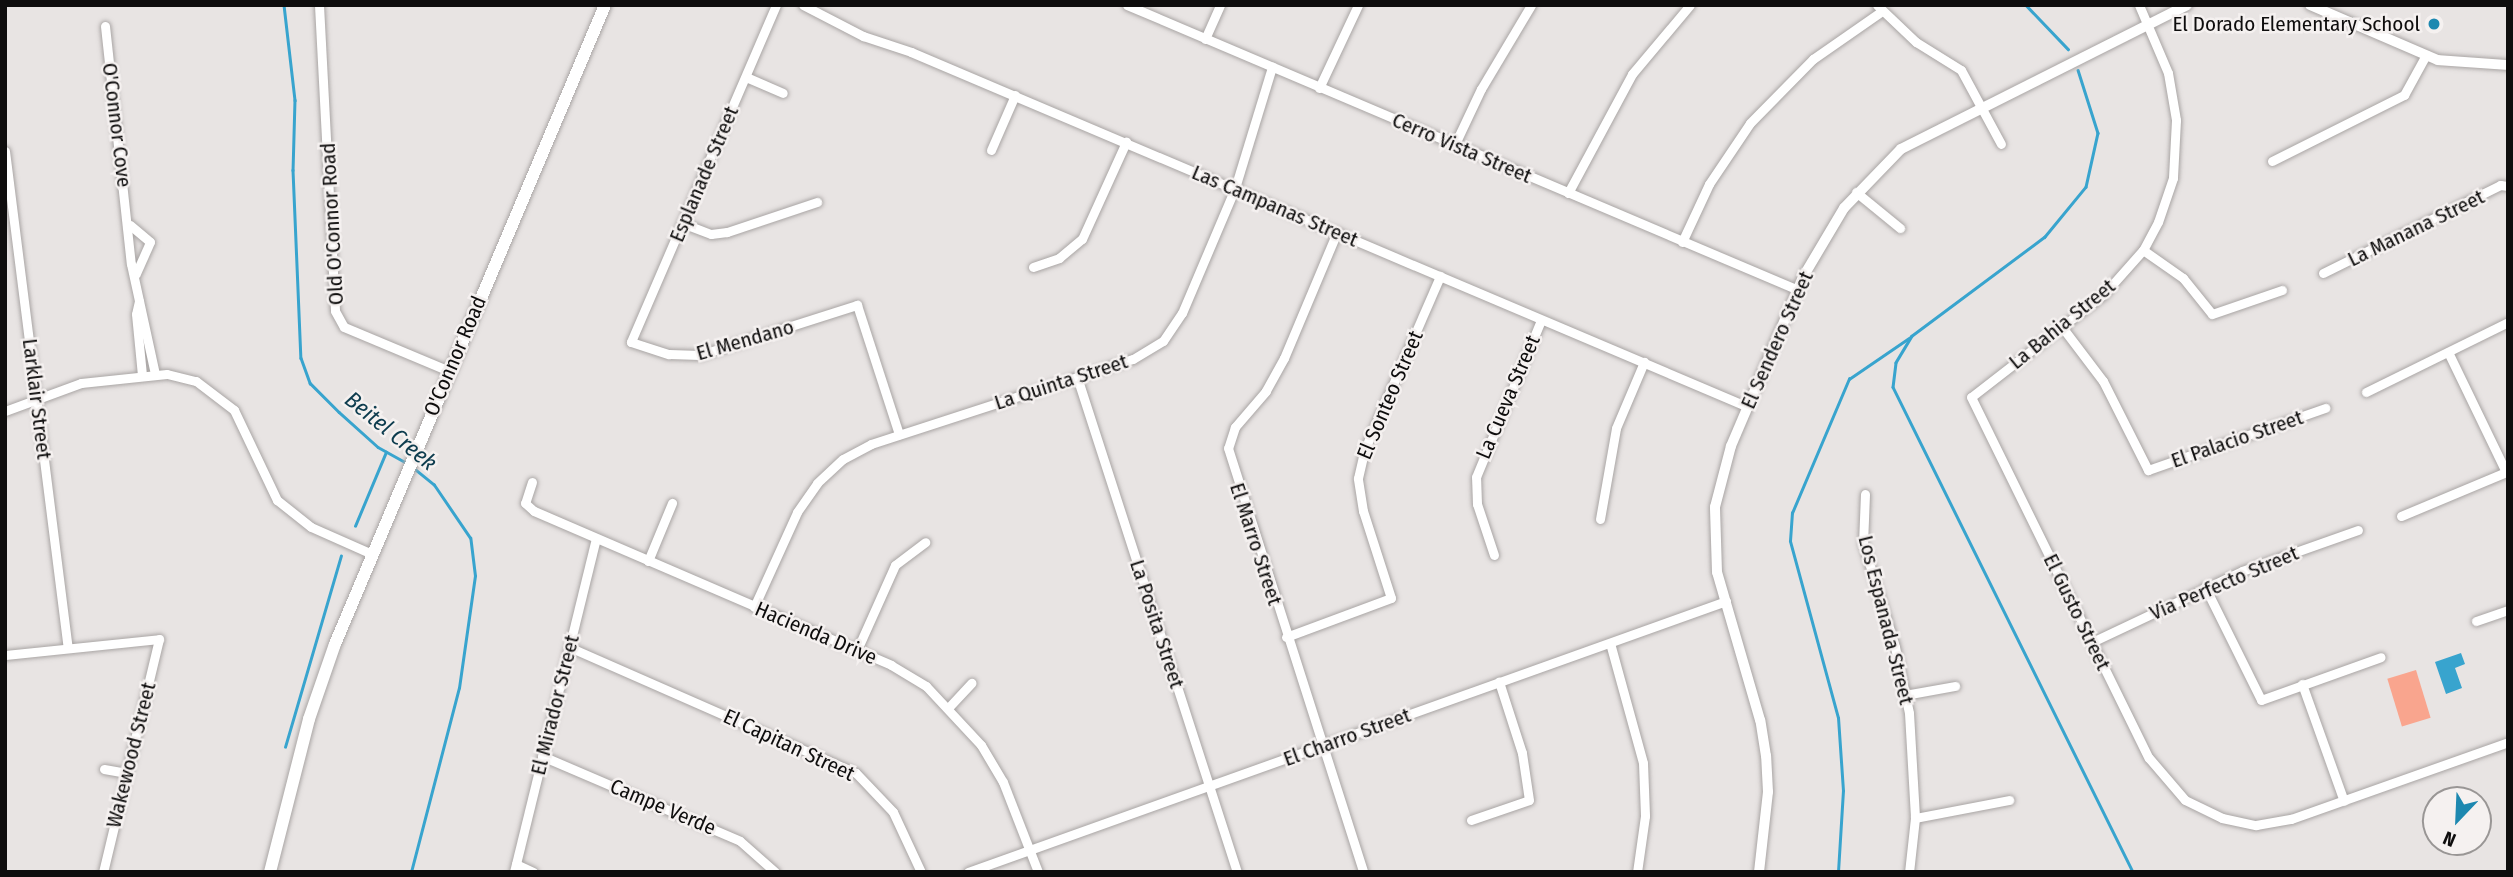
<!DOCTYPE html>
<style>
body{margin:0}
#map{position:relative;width:2513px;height:877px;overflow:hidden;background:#e8e4e3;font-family:"Fira Sans Condensed",sans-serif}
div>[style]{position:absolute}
.green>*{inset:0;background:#f9a58e;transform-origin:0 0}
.water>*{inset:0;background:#38a4ce}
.stream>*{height:2.5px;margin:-1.25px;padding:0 1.25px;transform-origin:1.25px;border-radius:1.25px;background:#38a4ce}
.roads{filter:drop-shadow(0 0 2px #a9a5a4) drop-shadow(0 0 2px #a9a5a4)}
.minor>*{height:9px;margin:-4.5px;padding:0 4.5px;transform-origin:4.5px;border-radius:4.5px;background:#fff}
.tertiary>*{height:10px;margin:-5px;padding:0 5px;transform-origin:5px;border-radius:5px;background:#fff}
.secondary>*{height:12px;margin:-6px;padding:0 6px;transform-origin:6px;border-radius:6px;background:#fff}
.dots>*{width:19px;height:19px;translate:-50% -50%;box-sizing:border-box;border:4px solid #f5f1f0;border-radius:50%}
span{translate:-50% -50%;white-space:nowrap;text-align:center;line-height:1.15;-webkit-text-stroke:5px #f5f1f0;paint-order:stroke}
.poi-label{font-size:21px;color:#0e0d0d}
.right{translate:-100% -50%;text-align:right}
.street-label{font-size:21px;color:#0e0d0d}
.water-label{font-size:23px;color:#0d3c4e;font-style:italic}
.frame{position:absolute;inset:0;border:7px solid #0e0d0d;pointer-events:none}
.north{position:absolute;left:2422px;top:786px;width:70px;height:70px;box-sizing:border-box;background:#f5f1f0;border:2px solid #999695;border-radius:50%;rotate:203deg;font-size:19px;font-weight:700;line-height:28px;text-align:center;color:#0e0d0d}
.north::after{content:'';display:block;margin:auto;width:24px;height:32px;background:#1d88b0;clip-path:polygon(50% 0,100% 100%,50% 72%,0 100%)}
</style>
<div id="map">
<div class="green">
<div style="left:2416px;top:670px;width:50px;height:30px;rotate:73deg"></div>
</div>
<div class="water">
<div style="clip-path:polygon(2461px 653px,2465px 664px,2455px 668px,2462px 688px,2446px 694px,2435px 662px)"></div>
</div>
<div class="stream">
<div style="left:284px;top:5px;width:96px;rotate:83.4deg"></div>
<div style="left:295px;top:100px;width:70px;rotate:91.6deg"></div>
<div style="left:293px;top:170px;width:188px;rotate:87.6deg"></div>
<div style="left:301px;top:358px;width:27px;rotate:70deg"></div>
<div style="left:310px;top:383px;width:41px;rotate:45deg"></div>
<div style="left:339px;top:412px;width:52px;rotate:41.9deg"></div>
<div style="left:378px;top:447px;width:33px;rotate:29deg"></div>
<div style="left:2026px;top:5px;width:61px;rotate:46.3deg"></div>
<div style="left:2078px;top:70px;width:66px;rotate:72.4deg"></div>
<div style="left:2098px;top:133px;width:55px;rotate:102.5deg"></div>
<div style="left:2086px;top:187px;width:65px;rotate:129.4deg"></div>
<div style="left:2045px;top:237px;width:166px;rotate:143.3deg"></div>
<div style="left:1912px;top:336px;width:31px;rotate:121deg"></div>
<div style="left:1896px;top:363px;width:24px;rotate:97deg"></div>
<div style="left:1893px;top:387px;width:541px;rotate:63.67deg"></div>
<div style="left:355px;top:526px;width:80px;rotate:-67.3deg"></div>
<div style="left:285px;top:747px;width:199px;rotate:-73.7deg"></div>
<div style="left:411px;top:872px;width:190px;rotate:-75.4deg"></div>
<div style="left:459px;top:688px;width:113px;rotate:-81.9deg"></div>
<div style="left:475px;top:576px;width:38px;rotate:-97deg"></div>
<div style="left:470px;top:538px;width:64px;rotate:-124.2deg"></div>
<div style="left:434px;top:485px;width:26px;rotate:-141deg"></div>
<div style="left:1838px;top:872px;width:81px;rotate:-86.5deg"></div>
<div style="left:1843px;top:791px;width:73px;rotate:-93.9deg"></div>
<div style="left:1838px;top:718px;width:183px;rotate:-105.2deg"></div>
<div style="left:1790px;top:541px;width:28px;rotate:-86deg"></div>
<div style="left:1792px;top:513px;width:146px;rotate:-67deg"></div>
<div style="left:1849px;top:379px;width:73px;rotate:-34.3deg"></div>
</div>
<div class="roads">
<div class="minor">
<div style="left:319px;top:5px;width:306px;rotate:87deg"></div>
<div style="left:335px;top:311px;width:18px;rotate:61deg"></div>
<div style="left:344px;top:327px;width:114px;rotate:22.7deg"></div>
<div style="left:776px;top:5px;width:367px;rotate:113.3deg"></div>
<div style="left:631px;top:342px;width:40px;rotate:18deg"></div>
<div style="left:669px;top:354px;width:31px;rotate:2deg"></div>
<div style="left:700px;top:355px;width:165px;rotate:-17.7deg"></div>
<div style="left:857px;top:305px;width:136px;rotate:72deg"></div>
<div style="left:803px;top:5px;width:68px;rotate:27.3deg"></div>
<div style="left:863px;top:36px;width:51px;rotate:18.4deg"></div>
<div style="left:911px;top:52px;width:909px;rotate:22.98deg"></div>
<div style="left:1127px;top:5px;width:729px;rotate:23.01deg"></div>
<div style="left:1877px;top:5px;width:54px;rotate:43.5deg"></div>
<div style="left:1916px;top:42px;width:53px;rotate:31.9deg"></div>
<div style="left:1961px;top:70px;width:84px;rotate:61.6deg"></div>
<div style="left:2139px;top:5px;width:74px;rotate:66.9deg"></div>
<div style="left:2168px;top:73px;width:48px;rotate:80.3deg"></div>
<div style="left:2176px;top:120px;width:58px;rotate:93deg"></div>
<div style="left:2173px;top:178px;width:46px;rotate:108.8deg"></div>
<div style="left:2158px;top:222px;width:32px;rotate:118deg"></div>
<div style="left:2143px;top:250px;width:59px;rotate:131.6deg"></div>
<div style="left:2104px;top:294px;width:168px;rotate:142.2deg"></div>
<div style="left:1971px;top:397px;width:402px;rotate:63.8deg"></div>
<div style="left:2149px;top:758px;width:55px;rotate:49.4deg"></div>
<div style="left:2185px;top:800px;width:41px;rotate:25.9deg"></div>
<div style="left:2222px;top:818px;width:35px;rotate:12deg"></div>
<div style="left:2256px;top:825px;width:36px;rotate:-10deg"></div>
<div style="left:2291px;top:819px;width:230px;rotate:-19.5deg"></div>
<div style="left:105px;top:26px;width:239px;rotate:83.8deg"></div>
<div style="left:131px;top:264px;width:113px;rotate:77.7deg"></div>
<div style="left:1205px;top:39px;width:37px;rotate:-66deg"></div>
<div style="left:746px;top:77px;width:40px;rotate:23.4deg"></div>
<div style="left:1319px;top:88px;width:92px;rotate:-64.8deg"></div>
<div style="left:1454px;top:146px;width:63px;rotate:-64.7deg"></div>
<div style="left:1481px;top:89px;width:98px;rotate:-59.2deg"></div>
<div style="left:991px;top:150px;width:60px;rotate:-66.4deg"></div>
<div style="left:5px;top:151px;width:500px;rotate:82.8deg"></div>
<div style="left:2272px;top:161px;width:148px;rotate:-26.6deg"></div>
<div style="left:2404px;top:95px;width:46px;rotate:-61.2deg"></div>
<div style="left:1856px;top:192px;width:57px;rotate:39.3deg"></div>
<div style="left:1568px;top:193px;width:135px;rotate:-61.7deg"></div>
<div style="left:1632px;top:74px;width:90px;rotate:-50deg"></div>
<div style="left:682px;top:223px;width:31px;rotate:21deg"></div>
<div style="left:711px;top:234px;width:16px;rotate:-7deg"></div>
<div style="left:727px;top:232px;width:95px;rotate:-18.4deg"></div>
<div style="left:130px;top:225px;width:26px;rotate:40deg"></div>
<div style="left:150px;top:242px;width:35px;rotate:114deg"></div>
<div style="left:1337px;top:232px;width:137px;rotate:112.8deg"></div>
<div style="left:1284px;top:358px;width:38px;rotate:119deg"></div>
<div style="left:1266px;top:391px;width:48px;rotate:130.7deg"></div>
<div style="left:1235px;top:427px;width:22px;rotate:108deg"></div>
<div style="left:1228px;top:448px;width:445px;rotate:72.3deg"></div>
<div style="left:1682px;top:242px;width:64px;rotate:-65deg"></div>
<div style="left:1709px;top:184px;width:73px;rotate:-56.1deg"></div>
<div style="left:1750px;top:123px;width:90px;rotate:-45.5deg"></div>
<div style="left:1813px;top:59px;width:84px;rotate:-34.8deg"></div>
<div style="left:2143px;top:250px;width:49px;rotate:35deg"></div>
<div style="left:2183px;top:278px;width:46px;rotate:51.1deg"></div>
<div style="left:2212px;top:314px;width:74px;rotate:-18.9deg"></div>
<div style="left:1033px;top:267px;width:28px;rotate:-19deg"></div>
<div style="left:1059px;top:258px;width:30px;rotate:-40deg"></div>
<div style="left:1082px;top:239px;width:107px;rotate:-65.6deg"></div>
<div style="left:2323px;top:273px;width:198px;rotate:-26.4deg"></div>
<div style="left:2500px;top:185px;width:8px;rotate:7deg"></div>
<div style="left:139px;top:301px;width:13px;rotate:103deg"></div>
<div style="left:136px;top:314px;width:61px;rotate:84.4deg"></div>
<div style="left:2062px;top:327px;width:68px;rotate:52.8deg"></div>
<div style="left:2103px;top:381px;width:100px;rotate:63.2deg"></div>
<div style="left:2148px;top:470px;width:188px;rotate:-19.3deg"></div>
<div style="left:1077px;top:377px;width:520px;rotate:72.09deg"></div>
<div style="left:2366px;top:392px;width:158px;rotate:-26.2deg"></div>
<div style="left:5px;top:411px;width:81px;rotate:-20.2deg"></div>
<div style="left:81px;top:383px;width:86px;rotate:-6deg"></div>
<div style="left:167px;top:374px;width:30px;rotate:14deg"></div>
<div style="left:196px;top:381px;width:48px;rotate:37.3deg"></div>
<div style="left:234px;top:410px;width:100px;rotate:64.5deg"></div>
<div style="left:277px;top:500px;width:43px;rotate:38.5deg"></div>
<div style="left:311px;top:527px;width:67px;rotate:23.9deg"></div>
<div style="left:532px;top:482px;width:22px;rotate:108deg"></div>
<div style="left:525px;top:503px;width:12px;rotate:42deg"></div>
<div style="left:534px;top:511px;width:389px;rotate:23.3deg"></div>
<div style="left:891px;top:665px;width:41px;rotate:31deg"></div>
<div style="left:926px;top:686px;width:81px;rotate:47deg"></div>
<div style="left:981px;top:745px;width:43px;rotate:59.3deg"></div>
<div style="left:1003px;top:782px;width:97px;rotate:68.7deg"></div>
<div style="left:1865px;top:494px;width:49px;rotate:92.3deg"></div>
<div style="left:1863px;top:543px;width:109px;rotate:72.9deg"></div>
<div style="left:1895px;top:647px;width:67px;rotate:78deg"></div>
<div style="left:1909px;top:713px;width:105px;rotate:86.7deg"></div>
<div style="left:1915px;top:818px;width:54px;rotate:96.3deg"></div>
<div style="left:2401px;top:516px;width:114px;rotate:-22.7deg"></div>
<div style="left:2506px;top:472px;width:133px;rotate:-115.8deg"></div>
<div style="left:1600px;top:519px;width:92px;rotate:-80deg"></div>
<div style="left:1616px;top:428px;width:72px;rotate:-67deg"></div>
<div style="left:1494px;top:555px;width:54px;rotate:-108.4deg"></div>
<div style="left:1477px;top:504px;width:27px;rotate:-92deg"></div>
<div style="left:1476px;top:477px;width:170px;rotate:-67.5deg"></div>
<div style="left:648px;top:561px;width:63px;rotate:-67.5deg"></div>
<div style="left:2205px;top:587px;width:126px;rotate:63.6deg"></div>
<div style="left:2261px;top:700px;width:127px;rotate:-19.7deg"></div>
<div style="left:754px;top:607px;width:104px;rotate:-65.6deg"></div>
<div style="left:797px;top:512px;width:35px;rotate:-55deg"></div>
<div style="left:817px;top:483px;width:35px;rotate:-43deg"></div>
<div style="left:843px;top:459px;width:32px;rotate:-28deg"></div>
<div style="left:871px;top:444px;width:275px;rotate:-18deg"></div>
<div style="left:1133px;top:359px;width:35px;rotate:-31deg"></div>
<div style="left:1163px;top:341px;width:34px;rotate:-56deg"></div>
<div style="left:1182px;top:313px;width:136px;rotate:-67deg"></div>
<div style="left:1235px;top:188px;width:127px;rotate:-73deg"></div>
<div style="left:2476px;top:621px;width:34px;rotate:-19deg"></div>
<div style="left:1286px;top:637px;width:112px;rotate:-20.4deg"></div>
<div style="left:1391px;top:598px;width:91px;rotate:-107.8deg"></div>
<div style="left:1363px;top:511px;width:33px;rotate:-99deg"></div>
<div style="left:1358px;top:478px;width:28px;rotate:-77deg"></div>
<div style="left:1364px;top:451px;width:191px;rotate:-66.5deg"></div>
<div style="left:2092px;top:642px;width:166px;rotate:-25.3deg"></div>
<div style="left:2242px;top:571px;width:123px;rotate:-19.5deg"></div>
<div style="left:1610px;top:643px;width:124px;rotate:74.6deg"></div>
<div style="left:1643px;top:763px;width:53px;rotate:87.8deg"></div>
<div style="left:1645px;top:816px;width:57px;rotate:98.1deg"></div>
<div style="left:569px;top:647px;width:313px;rotate:23.7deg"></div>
<div style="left:856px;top:773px;width:54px;rotate:46.5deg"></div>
<div style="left:893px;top:812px;width:66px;rotate:65deg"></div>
<div style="left:857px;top:650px;width:93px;rotate:-65.9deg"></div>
<div style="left:895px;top:565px;width:38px;rotate:-37deg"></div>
<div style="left:5px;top:655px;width:155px;rotate:-5.9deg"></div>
<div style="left:159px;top:639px;width:240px;rotate:103.5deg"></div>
<div style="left:2302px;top:684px;width:124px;rotate:70.3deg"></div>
<div style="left:1905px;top:695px;width:51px;rotate:-10.2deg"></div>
<div style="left:949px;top:707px;width:33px;rotate:-47deg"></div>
<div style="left:542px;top:756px;width:215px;rotate:23.2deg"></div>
<div style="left:740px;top:841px;width:47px;rotate:41.5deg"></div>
<div style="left:104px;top:769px;width:23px;rotate:10deg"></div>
<div style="left:1915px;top:818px;width:96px;rotate:-10.8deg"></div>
<div style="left:1471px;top:820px;width:61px;rotate:-19deg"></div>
<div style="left:1529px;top:800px;width:48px;rotate:-98.5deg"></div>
<div style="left:1522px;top:753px;width:75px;rotate:-107.9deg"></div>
<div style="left:516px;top:864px;width:19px;rotate:25deg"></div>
<div style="left:514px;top:872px;width:343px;rotate:-76.2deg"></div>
<div style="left:968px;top:872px;width:805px;rotate:-19.67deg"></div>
</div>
<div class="tertiary">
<div style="left:2310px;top:5px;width:139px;rotate:23.3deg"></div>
<div style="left:2438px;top:60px;width:70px;rotate:4.1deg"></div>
<div style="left:1759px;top:872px;width:81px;rotate:-83.6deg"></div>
<div style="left:1768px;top:792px;width:36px;rotate:-93deg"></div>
<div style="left:1766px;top:756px;width:36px;rotate:-99deg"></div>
<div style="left:1760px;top:720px;width:154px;rotate:-106.2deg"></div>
<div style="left:1717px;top:572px;width:65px;rotate:-91.8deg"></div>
<div style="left:1715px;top:507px;width:63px;rotate:-75.3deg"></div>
<div style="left:1731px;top:446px;width:184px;rotate:-66.9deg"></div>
<div style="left:1803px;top:277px;width:80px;rotate:-59.3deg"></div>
<div style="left:1844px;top:208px;width:82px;rotate:-46deg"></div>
<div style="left:1901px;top:149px;width:320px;rotate:-26.7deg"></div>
</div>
<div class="secondary">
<div style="left:270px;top:872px;width:158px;rotate:-75.7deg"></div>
<div style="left:309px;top:719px;width:79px;rotate:-70.9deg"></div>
<div style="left:335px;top:644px;width:694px;rotate:-67.09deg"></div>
</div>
</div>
<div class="dots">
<div style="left:2434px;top:24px;background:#1d88b0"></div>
</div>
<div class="poi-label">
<span class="right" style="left:2420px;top:24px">El Dorado Elementary School</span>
</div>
<div class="street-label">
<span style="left:117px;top:125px;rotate:83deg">O'Connor Cove</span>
<span style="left:1462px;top:148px;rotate:23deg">Cerro Vista Street</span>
<span style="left:704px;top:174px;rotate:-67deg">Esplanade Street</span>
<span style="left:1275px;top:206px;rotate:23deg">Las Campanas Street</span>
<span style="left:332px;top:224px;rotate:-93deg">Old O'Connor Road</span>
<span style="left:2416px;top:228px;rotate:-26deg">La Manana Street</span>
<span style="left:2062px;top:324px;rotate:-39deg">La Bahia Street</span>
<span style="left:745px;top:340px;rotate:-16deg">El Mendano</span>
<span style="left:1777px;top:340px;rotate:-66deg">El Sendero Street</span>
<span style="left:455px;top:356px;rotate:-67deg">O'Connor Road</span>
<span style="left:1061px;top:382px;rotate:-18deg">La Quinta Street</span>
<span style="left:1390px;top:395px;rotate:-67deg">El Sonteo Street</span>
<span style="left:1508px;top:397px;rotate:-67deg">La Cueva Street</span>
<span style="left:37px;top:399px;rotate:83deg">Larklair Street</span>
<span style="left:2237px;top:439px;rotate:-19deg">El Palacio Street</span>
<span style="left:1256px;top:544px;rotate:72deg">El Marro Street</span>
<span style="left:2224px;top:583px;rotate:-23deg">Via Perfecto Street</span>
<span style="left:2077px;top:612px;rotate:64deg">El Gusto Street</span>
<span style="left:1886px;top:620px;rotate:76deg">Los Espanada Street</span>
<span style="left:1157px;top:624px;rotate:72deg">La Posita Street</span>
<span style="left:816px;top:633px;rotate:23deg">Hacienda Drive</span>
<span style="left:555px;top:705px;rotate:-76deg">El Mirador Street</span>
<span style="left:1347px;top:737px;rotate:-20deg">El Charro Street</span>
<span style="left:789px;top:745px;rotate:25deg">El Capitan Street</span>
<span style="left:131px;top:755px;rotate:-76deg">Wakewood Street</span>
<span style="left:663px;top:807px;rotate:23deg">Campe Verde</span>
</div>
<div class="water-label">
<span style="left:391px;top:431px;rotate:39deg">Beitel Creek</span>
</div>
<div class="frame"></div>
<div class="north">N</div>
</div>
